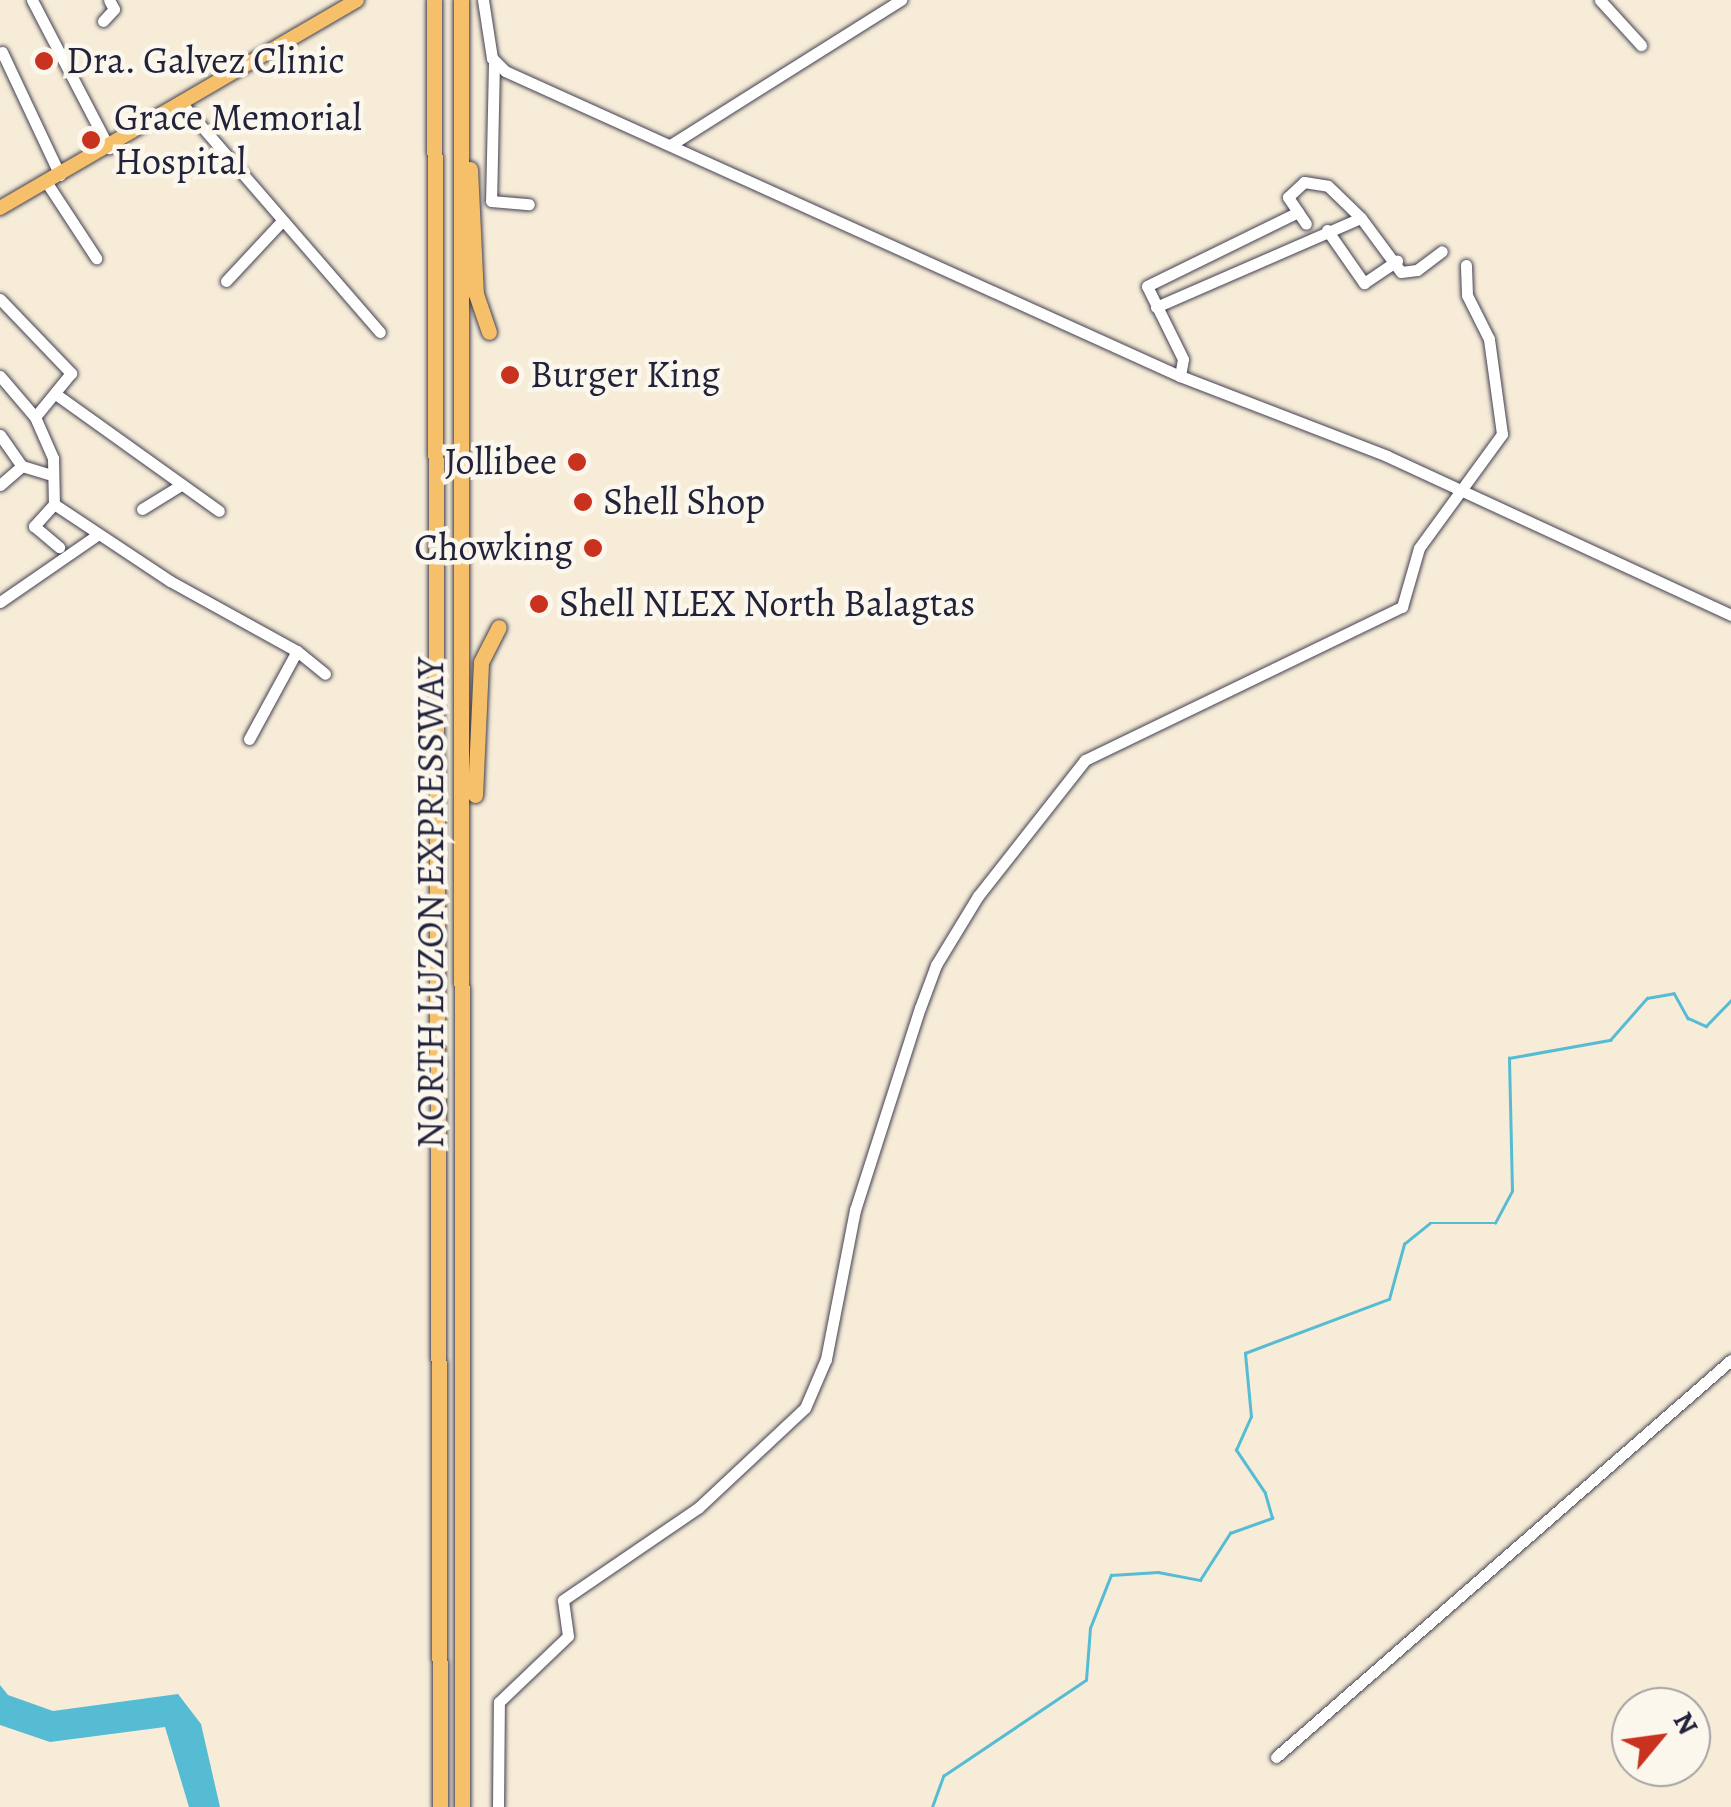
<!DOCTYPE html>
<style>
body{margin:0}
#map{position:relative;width:1731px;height:1807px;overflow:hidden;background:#f6ecd7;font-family:Alegreya,serif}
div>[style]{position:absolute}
.water>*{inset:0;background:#56bcd4}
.stream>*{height:2.5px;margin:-1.25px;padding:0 1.25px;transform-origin:1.25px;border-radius:1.25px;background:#56bcd4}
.roads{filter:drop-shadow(0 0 2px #424052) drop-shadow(0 0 2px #424052)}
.minor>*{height:11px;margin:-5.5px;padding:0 5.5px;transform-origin:5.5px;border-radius:5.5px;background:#fff}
.major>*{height:14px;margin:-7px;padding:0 7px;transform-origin:7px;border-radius:7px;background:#f6c06b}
.highway>*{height:15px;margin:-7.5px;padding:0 7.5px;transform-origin:7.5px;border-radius:7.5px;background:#f6c06b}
.dots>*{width:28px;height:28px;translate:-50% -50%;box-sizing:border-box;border:5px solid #fbf7ec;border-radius:50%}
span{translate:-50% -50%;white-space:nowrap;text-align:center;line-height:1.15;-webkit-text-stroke:9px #fbf7ec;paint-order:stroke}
.poi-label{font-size:38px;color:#22223b}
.left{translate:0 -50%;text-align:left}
.right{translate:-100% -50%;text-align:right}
.street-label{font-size:38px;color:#22223b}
.north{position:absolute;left:1611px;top:1687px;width:100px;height:100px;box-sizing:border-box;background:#fbf7ec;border:2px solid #a4a2a5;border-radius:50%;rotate:61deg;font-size:28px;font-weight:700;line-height:40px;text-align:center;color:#22223b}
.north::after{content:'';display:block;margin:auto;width:35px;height:45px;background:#c8321e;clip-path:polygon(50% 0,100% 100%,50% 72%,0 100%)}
</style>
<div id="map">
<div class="water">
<div style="clip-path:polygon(0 1685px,8px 1695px,53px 1711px,178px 1694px,201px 1724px,220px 1807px,189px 1807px,165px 1727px,50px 1742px,0 1725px)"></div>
</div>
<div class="stream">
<div style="left:932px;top:1807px;width:33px;rotate:-70deg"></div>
<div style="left:943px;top:1776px;width:172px;rotate:-33.9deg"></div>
<div style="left:1086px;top:1680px;width:52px;rotate:-85.6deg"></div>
<div style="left:1090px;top:1628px;width:57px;rotate:-68.4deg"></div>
<div style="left:1111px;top:1575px;width:47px;rotate:-3.7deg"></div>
<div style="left:1158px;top:1572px;width:43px;rotate:10.8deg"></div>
<div style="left:1200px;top:1580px;width:56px;rotate:-57.4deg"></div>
<div style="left:1230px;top:1533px;width:45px;rotate:-19.7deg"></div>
<div style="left:1272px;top:1518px;width:26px;rotate:-106deg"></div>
<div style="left:1265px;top:1493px;width:52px;rotate:-124deg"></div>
<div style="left:1236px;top:1450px;width:36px;rotate:-66deg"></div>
<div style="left:1251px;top:1417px;width:64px;rotate:-95.4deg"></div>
<div style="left:1245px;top:1353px;width:154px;rotate:-20.6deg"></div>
<div style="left:1389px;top:1299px;width:57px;rotate:-74.7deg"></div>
<div style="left:1404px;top:1244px;width:33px;rotate:-39deg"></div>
<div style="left:1430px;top:1223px;width:65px"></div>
<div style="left:1495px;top:1223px;width:36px;rotate:-62deg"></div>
<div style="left:1512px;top:1191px;width:133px;rotate:-91.3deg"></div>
<div style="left:1509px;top:1058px;width:103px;rotate:-10.1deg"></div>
<div style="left:1610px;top:1040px;width:56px;rotate:-48.6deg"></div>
<div style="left:1647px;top:998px;width:27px;rotate:-10deg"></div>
<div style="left:1674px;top:993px;width:29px;rotate:61deg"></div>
<div style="left:1688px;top:1018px;width:20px;rotate:24deg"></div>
<div style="left:1706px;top:1026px;width:36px;rotate:-46deg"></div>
</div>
<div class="roads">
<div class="minor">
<div style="left:32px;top:0;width:167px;rotate:62.5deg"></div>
<div style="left:483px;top:0;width:59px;rotate:81.2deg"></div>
<div style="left:492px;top:58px;width:18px;rotate:45deg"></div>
<div style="left:505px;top:71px;width:741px;rotate:24.32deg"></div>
<div style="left:1180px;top:376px;width:222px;rotate:21.1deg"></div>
<div style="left:1387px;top:456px;width:379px;rotate:24.8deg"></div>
<div style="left:1600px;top:0;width:61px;rotate:47.7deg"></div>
<div style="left:103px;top:21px;width:16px;rotate:-47deg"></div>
<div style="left:114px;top:9px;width:10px;rotate:-119deg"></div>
<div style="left:2px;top:52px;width:136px;rotate:64.8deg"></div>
<div style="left:494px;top:62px;width:139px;rotate:91.2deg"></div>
<div style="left:491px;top:201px;width:38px;rotate:5deg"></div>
<div style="left:184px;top:106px;width:299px;rotate:49.1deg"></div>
<div style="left:672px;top:144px;width:271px;rotate:-32.2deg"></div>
<div style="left:47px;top:183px;width:90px;rotate:56.8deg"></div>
<div style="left:1298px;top:212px;width:18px;rotate:-124deg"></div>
<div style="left:1288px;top:197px;width:22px;rotate:-43deg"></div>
<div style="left:1304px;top:182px;width:24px;rotate:9deg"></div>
<div style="left:1328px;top:186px;width:46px;rotate:44.1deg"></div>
<div style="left:1327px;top:230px;width:65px;rotate:55.1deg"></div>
<div style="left:1364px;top:283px;width:40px;rotate:-34deg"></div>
<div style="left:226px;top:281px;width:81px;rotate:-47deg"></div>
<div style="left:0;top:299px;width:103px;rotate:46.2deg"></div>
<div style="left:71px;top:373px;width:57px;rotate:129.3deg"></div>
<div style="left:1156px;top:307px;width:223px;rotate:-23.5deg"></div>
<div style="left:1361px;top:218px;width:67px;rotate:53.5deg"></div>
<div style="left:1401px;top:272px;width:16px;rotate:-7deg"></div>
<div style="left:1417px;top:270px;width:31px;rotate:-37deg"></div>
<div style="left:0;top:376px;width:54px;rotate:49.5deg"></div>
<div style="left:35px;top:417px;width:45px;rotate:66.3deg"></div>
<div style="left:53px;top:458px;width:46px;rotate:88.8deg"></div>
<div style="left:54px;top:504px;width:30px;rotate:132deg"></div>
<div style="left:34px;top:526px;width:33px;rotate:40deg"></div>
<div style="left:1180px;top:376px;width:17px;rotate:-80deg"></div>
<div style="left:1183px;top:359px;width:81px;rotate:-116.3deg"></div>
<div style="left:1147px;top:286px;width:168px;rotate:-26.1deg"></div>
<div style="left:1298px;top:212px;width:14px;rotate:56deg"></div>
<div style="left:57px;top:395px;width:199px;rotate:35.6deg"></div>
<div style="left:0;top:435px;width:38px;rotate:55deg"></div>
<div style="left:22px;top:466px;width:30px;rotate:17deg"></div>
<div style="left:0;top:485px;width:29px;rotate:-41deg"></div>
<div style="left:54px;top:504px;width:139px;rotate:33.6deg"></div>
<div style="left:170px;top:581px;width:145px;rotate:28.9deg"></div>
<div style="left:297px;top:651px;width:36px;rotate:39deg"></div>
<div style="left:142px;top:509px;width:46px;rotate:-31.6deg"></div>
<div style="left:0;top:602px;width:118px;rotate:-34.6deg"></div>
<div style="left:249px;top:739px;width:100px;rotate:-61.4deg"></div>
<div style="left:1276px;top:1757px;width:604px;rotate:-41.11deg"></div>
<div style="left:498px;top:1807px;width:105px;rotate:-89.5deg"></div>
<div style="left:499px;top:1702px;width:95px;rotate:-43.7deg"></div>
<div style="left:568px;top:1636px;width:36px;rotate:-98deg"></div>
<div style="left:563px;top:1600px;width:163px;rotate:-34.3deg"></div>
<div style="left:698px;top:1508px;width:146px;rotate:-43.1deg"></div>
<div style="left:805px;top:1408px;width:53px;rotate:-66.8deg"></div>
<div style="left:826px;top:1359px;width:152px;rotate:-79deg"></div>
<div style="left:855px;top:1210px;width:212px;rotate:-72.2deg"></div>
<div style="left:920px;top:1008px;width:46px;rotate:-69.6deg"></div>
<div style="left:936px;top:965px;width:81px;rotate:-58.7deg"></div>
<div style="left:978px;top:896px;width:173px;rotate:-51.8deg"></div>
<div style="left:1085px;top:760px;width:352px;rotate:-25.8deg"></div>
<div style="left:1402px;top:607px;width:61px;rotate:-73.9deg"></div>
<div style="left:1419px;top:548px;width:141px;rotate:-53.9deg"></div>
<div style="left:1502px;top:434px;width:96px;rotate:-97.8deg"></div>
<div style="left:1489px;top:339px;width:49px;rotate:-116.6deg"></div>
<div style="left:1467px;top:295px;width:30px;rotate:-92deg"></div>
</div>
<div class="major">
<div style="left:0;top:208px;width:413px;rotate:-30.2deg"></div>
</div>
<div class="highway">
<div style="left:434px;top:0;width:1807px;rotate:89.81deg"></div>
<div style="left:461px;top:0;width:1807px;rotate:89.97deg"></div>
<div style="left:470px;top:169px;width:125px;rotate:87.3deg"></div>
<div style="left:476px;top:294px;width:40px;rotate:71.1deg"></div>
<div style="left:475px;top:795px;width:133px;rotate:-87.4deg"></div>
<div style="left:481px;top:662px;width:39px;rotate:-63deg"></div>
</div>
</div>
<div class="dots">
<div style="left:44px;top:61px;background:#c8321e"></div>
<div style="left:91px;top:140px;background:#c8321e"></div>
<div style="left:510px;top:375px;background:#c8321e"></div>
<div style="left:577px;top:462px;background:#c8321e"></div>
<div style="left:583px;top:502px;background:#c8321e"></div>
<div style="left:593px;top:548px;background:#c8321e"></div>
<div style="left:539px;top:604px;background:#c8321e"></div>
</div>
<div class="poi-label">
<span class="left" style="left:66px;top:61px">Dra. Galvez Clinic</span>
<span class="left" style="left:114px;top:140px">Grace Memorial<br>Hospital</span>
<span class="left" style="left:530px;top:375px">Burger King</span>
<span class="right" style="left:557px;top:462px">Jollibee</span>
<span class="left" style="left:603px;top:502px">Shell Shop</span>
<span class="right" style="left:573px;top:548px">Chowking</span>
<span class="left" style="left:559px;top:604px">Shell NLEX North Balagtas</span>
</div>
<div class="street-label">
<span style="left:431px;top:903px;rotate:-90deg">NORTH LUZON EXPRESSWAY</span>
</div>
<div class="north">N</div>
</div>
